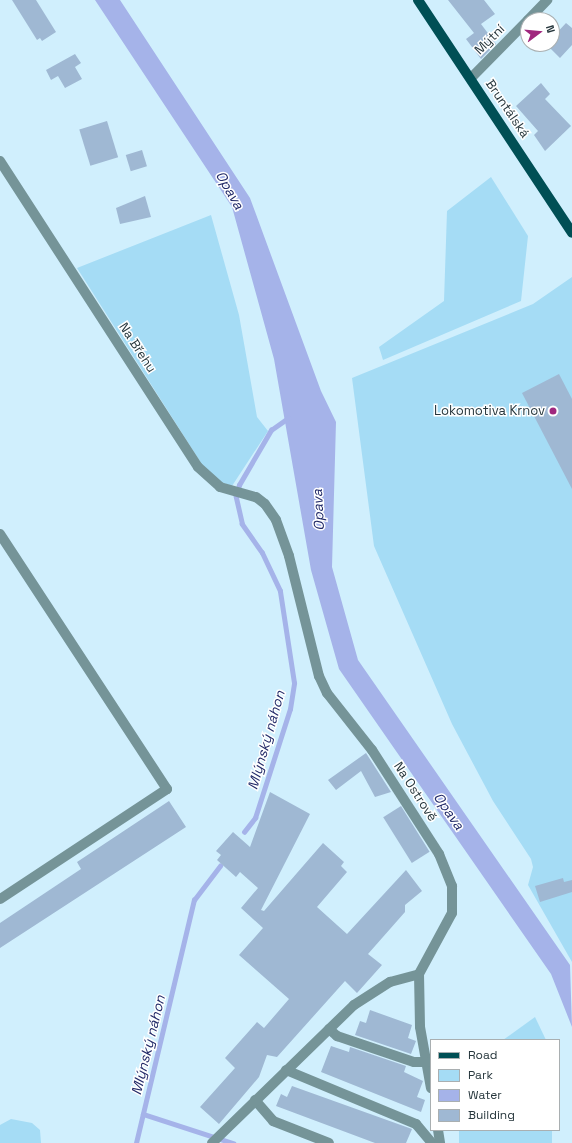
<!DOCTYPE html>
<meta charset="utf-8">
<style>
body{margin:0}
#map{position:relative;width:572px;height:1143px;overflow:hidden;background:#d0effd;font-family:"Space Grotesk",sans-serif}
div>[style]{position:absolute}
.green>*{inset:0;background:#a5dcf5;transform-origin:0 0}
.water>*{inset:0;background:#a5b3e9}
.stream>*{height:4.5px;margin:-2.25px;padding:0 2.25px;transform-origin:2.25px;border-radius:2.25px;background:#a5b3e9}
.building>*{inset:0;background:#9fb8d3;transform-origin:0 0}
.minor>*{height:10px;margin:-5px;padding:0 5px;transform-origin:5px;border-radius:5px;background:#759498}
.major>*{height:10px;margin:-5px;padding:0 5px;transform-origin:5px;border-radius:5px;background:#004f55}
.dots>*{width:11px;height:11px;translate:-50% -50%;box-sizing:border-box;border:2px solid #fff;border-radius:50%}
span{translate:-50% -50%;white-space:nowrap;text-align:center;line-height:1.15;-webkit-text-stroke:3px #fff;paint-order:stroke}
.street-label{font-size:13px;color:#27373d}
.poi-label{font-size:13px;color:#27373d}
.right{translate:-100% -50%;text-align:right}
.water-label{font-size:14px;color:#222a68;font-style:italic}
.legend{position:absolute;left:430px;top:1039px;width:130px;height:92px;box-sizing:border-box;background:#fff;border:1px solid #a9afb1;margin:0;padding:5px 7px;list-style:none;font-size:12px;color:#27373d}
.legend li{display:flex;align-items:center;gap:8px;height:20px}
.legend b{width:20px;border:1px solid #a9afb1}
.north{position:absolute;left:520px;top:12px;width:40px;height:40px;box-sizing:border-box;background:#fff;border:1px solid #a9afb1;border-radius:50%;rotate:74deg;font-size:11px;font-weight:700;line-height:16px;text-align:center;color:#27373d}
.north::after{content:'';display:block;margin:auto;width:14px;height:18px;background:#a0277e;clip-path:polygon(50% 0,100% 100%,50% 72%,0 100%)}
</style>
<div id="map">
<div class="green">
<div style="clip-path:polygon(491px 177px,528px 236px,521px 301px,383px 360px,379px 347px,444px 301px,447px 211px)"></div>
<div style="clip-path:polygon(211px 215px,239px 315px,257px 417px,268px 431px,232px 486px,221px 482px,203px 466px,77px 268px)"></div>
<div style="clip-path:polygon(572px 277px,572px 962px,528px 885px,533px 867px,531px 859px,493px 801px,452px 724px,374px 546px,352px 378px,533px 304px)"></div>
<div style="clip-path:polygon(535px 1017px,546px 1040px,503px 1040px)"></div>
<div style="clip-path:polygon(11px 1119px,32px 1123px,40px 1130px,41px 1143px,0 1143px,0 1125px)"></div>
<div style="left:459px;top:1130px;width:93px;height:14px"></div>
</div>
<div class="water">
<div style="clip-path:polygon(95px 0,120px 0,250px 198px,321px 391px,336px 422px,332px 567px,358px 660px,570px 965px,572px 1027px,551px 974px,339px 669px,311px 570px,274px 359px,232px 207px)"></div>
</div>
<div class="stream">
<div style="left:244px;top:832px;width:18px;rotate:-52deg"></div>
<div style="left:255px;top:818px;width:114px;rotate:-72.2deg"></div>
<div style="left:290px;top:709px;width:26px;rotate:-81deg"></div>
<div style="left:294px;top:683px;width:93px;rotate:-98.7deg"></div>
<div style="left:280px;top:591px;width:42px;rotate:-115.3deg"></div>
<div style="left:262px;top:553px;width:35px;rotate:-125deg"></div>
<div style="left:242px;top:524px;width:28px;rotate:-103deg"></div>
<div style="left:236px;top:497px;width:12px;rotate:-76deg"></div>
<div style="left:239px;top:485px;width:64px;rotate:-59.8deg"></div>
<div style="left:271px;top:430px;width:21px;rotate:-35deg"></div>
<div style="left:143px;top:1114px;width:95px;rotate:17.9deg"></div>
<div style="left:136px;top:1143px;width:250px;rotate:-76.6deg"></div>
<div style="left:194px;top:900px;width:43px;rotate:-52.6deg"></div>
</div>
<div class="building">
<div style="clip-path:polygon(12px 0,36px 0,56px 32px,42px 41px,40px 38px,37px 40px)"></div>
<div style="clip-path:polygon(448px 0,484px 0,495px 14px,481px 24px,496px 44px,481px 59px,466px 39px,474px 33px)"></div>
<div style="clip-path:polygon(566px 23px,572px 28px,572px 45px,560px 58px,546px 44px,552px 44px,552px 38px)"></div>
<div style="clip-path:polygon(75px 54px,81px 63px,75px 67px,82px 79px,65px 88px,58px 76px,51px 80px,46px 70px)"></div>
<div style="clip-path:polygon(541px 83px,550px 94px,545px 99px,571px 126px,545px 151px,534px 135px,538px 131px,516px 106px)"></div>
<div style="left:107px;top:121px;width:38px;height:29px;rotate:73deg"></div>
<div style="left:142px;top:150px;width:17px;height:17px;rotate:73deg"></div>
<div style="clip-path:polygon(145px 196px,151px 217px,120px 224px,116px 208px)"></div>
<div style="clip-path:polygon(559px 374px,572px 399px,572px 489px,522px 393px)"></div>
<div style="clip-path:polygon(366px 753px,391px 792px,375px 797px,361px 771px,336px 790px,328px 780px)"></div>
<div style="clip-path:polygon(270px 792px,310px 814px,261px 910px,264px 911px,323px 843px,344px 862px,341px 866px,347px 872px,317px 907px,347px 934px,406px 870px,422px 891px,405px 905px,405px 912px,368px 954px,382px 965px,357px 993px,345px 981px,277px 1057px,267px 1055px,259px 1077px,219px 1124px,200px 1107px,235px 1068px,225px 1058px,257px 1022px,264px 1028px,289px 999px,239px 955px,263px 928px,241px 908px,258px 888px,240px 872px,236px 877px,217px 860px,221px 855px,216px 851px,233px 832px,250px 847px)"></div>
<div style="clip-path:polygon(169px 801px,186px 827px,0 948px,0 923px,81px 869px,77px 862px)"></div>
<div style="left:401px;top:806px;width:54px;height:21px;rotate:58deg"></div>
<div style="clip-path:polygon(563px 878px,564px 882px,572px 880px,572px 892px,540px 902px,535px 886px)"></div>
<div style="clip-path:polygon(370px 1010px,412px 1025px,408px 1038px,416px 1041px,411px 1054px,355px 1035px,360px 1021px,366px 1023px)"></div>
<div style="clip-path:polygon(331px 1046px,349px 1052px,350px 1047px,406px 1066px,404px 1072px,423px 1081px,417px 1097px,425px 1100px,421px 1112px,321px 1072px)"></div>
<div style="clip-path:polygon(292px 1086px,412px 1129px,406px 1143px,375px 1143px,276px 1106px,281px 1094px,287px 1097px)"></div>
</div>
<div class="minor">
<div style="left:528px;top:20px;width:28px;rotate:-46deg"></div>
<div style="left:471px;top:78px;width:81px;rotate:-45.5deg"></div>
<div style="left:0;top:161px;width:364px;rotate:57.1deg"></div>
<div style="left:198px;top:467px;width:30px;rotate:42deg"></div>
<div style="left:220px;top:487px;width:37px;rotate:16deg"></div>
<div style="left:256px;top:497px;width:11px;rotate:38deg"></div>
<div style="left:265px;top:504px;width:19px;rotate:55deg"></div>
<div style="left:276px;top:520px;width:38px;rotate:70deg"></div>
<div style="left:289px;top:556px;width:124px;rotate:76deg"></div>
<div style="left:319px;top:676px;width:19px;rotate:65deg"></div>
<div style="left:327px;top:693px;width:73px;rotate:51.7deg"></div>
<div style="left:372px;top:750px;width:124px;rotate:57.2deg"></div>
<div style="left:439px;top:854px;width:35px;rotate:68deg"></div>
<div style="left:452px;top:886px;width:27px;rotate:90deg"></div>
<div style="left:452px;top:913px;width:69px;rotate:118.4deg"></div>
<div style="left:419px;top:974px;width:53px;rotate:88.9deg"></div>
<div style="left:420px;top:1027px;width:62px;rotate:79.8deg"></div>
<div style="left:0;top:534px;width:305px;rotate:56.8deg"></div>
<div style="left:167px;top:789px;width:200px;rotate:146.6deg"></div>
<div style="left:329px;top:1029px;width:11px;rotate:41deg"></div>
<div style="left:337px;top:1036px;width:81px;rotate:18.7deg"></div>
<div style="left:414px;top:1062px;width:13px"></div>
<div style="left:286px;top:1070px;width:141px;rotate:22.6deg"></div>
<div style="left:416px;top:1124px;width:25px;rotate:50deg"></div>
<div style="left:255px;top:1100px;width:28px;rotate:49deg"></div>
<div style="left:273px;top:1121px;width:60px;rotate:21.4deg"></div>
<div style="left:438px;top:1130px;width:13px;rotate:81deg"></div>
<div style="left:212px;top:1143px;width:198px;rotate:-44.2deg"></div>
<div style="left:354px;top:1005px;width:43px;rotate:-32.6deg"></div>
<div style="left:390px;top:982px;width:30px;rotate:-15deg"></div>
</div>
<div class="major">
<div style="left:418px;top:0;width:279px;rotate:56.5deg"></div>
</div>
<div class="dots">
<div style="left:553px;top:411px;background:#a0277e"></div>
</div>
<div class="street-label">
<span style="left:490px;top:40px;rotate:-45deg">Mýtní</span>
<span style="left:507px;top:109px;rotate:56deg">Bruntálská</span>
<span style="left:137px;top:348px;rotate:57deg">Na Břehu</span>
<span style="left:415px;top:792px;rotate:57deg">Na Ostrově</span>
</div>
<div class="poi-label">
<span class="right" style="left:545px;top:411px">Lokomotiva Krnov</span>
</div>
<div class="water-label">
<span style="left:230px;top:190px;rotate:60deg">Opava</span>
<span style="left:318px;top:510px;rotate:-93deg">Opava</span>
<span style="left:266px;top:740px;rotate:-74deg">Mlýnský náhon</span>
<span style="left:449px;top:811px;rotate:55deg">Opava</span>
<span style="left:148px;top:1045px;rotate:-76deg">Mlýnský náhon</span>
</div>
<ul class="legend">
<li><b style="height:5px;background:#004f55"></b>Road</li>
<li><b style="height:11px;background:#a5dcf5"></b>Park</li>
<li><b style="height:11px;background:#a5b3e9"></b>Water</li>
<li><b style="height:11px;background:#9fb8d3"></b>Building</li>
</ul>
<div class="north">N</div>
</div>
